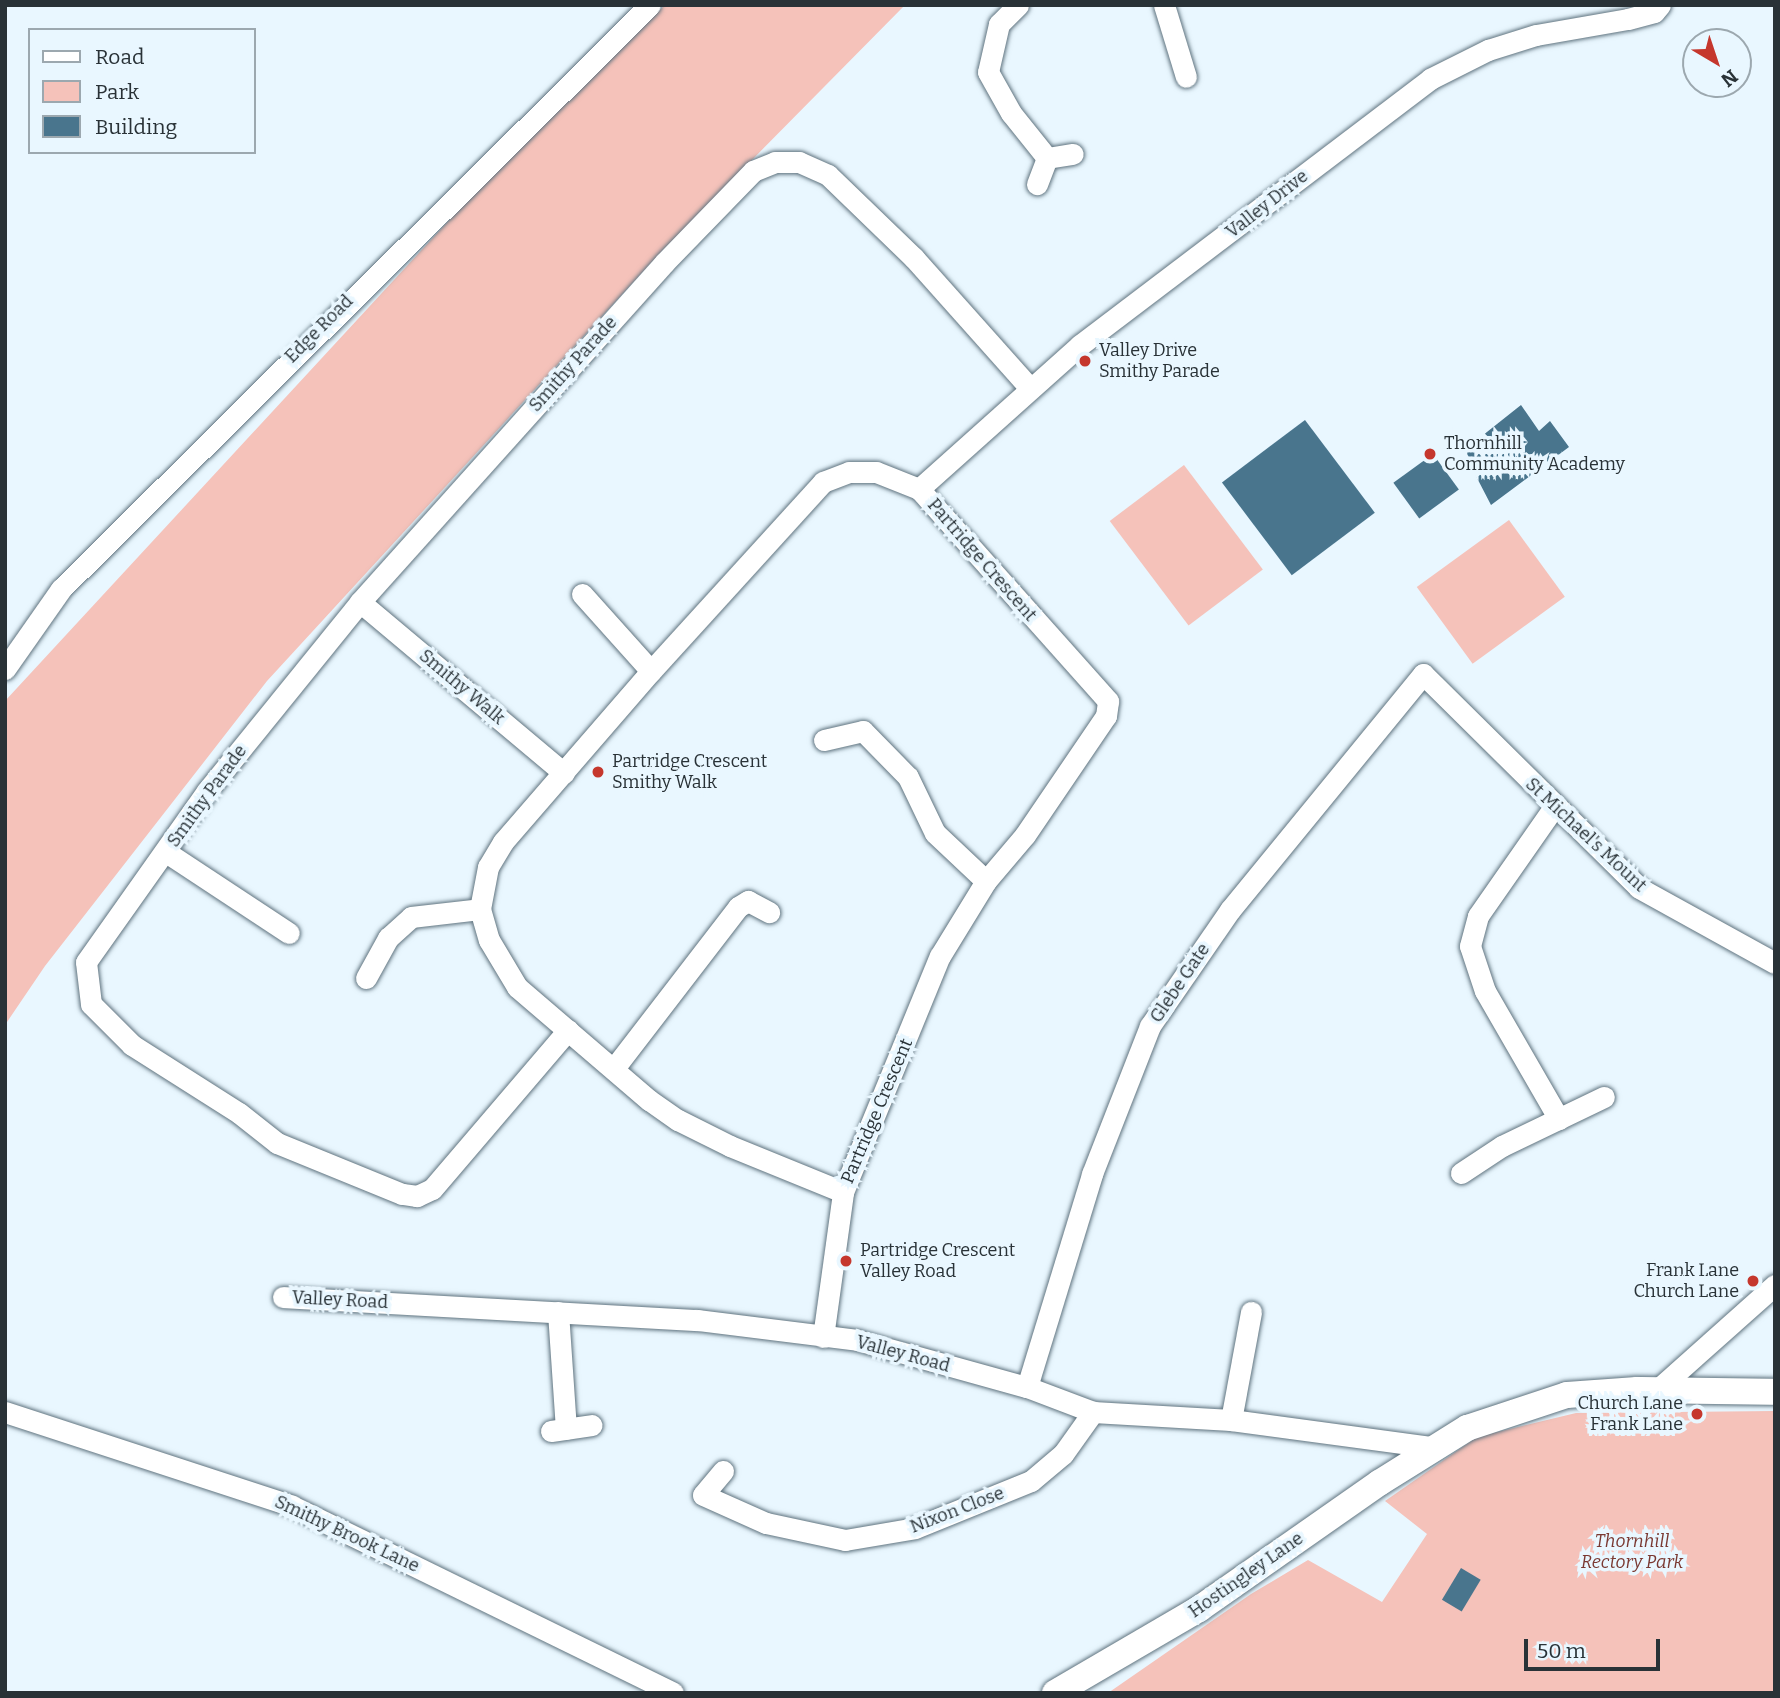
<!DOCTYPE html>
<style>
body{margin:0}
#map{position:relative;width:1780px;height:1698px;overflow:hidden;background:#e9f7ff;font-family:Bitter,serif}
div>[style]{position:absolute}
.green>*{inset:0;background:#f5c2ba;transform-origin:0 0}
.building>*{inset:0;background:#49758d;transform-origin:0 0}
.roads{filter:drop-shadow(0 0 2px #5f737f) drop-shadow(0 0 2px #5f737f)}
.minor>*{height:21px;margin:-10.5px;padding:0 10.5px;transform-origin:10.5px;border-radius:10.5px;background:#fff}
.major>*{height:26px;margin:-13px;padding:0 13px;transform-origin:13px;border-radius:13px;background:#fff}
.dots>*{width:19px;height:19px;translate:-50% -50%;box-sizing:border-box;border:4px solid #e9f7ff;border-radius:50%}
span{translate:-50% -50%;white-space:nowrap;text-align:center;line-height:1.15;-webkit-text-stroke:7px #e9f7ff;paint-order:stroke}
.street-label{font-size:18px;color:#293237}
.poi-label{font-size:18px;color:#293237}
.left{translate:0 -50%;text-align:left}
.right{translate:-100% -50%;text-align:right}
.park-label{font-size:18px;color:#7a3932;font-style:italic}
.frame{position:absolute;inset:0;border:7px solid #293237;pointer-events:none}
.legend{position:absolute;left:28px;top:28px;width:228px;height:126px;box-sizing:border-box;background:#e9f7ff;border:2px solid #9ca8af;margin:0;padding:9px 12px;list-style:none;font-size:21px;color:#293237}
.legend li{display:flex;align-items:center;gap:14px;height:35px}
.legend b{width:35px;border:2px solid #9ca8af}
.north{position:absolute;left:1682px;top:28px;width:70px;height:70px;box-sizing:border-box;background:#e9f7ff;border:2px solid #9ca8af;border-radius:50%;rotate:141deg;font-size:19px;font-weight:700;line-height:28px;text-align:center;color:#293237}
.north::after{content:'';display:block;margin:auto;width:24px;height:32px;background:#c5372d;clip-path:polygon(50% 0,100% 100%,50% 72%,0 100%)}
.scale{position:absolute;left:1524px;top:1639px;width:136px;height:32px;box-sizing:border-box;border:4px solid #293237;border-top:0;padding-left:9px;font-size:21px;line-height:24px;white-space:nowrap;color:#293237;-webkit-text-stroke:5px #e9f7ff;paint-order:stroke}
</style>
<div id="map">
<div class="green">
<div style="clip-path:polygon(665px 5px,905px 5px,661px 252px,267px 681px,45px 966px,5px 1025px,5px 701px,502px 163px)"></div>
<div style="left:1184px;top:465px;width:131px;height:93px;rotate:53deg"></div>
<div style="left:1509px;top:520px;width:95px;height:114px;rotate:54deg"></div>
<div style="clip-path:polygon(1775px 1411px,1775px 1693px,1108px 1693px,1251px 1594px,1308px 1560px,1382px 1602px,1427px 1534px,1385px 1501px,1477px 1437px,1576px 1413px)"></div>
</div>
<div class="building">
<div style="clip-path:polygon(1521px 405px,1539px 431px,1550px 421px,1569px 447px,1491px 505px,1463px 451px)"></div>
<div style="left:1305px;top:420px;width:116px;height:104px;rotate:53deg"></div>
<div style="left:1433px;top:454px;width:44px;height:49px;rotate:54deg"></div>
<div style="left:1461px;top:1568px;width:23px;height:37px;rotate:31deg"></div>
</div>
<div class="roads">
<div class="minor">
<div style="left:1018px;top:5px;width:27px;rotate:135deg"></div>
<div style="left:999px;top:24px;width:49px;rotate:102.9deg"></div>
<div style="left:988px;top:72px;width:47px;rotate:60.7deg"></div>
<div style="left:1011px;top:113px;width:58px;rotate:51.3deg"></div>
<div style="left:1047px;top:158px;width:28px;rotate:111deg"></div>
<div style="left:1164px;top:5px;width:75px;rotate:73deg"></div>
<div style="left:1047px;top:158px;width:26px;rotate:-9deg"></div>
<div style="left:919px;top:489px;width:216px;rotate:-41.8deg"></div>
<div style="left:1080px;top:345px;width:440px;rotate:-37.2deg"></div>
<div style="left:1430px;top:79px;width:65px;rotate:-26.6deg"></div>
<div style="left:1488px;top:50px;width:50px;rotate:-17.4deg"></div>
<div style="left:1536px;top:35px;width:93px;rotate:-9.9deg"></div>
<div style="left:1628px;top:19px;width:27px;rotate:-15deg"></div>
<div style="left:1654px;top:12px;width:9px;rotate:-49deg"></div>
<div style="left:582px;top:594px;width:103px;rotate:48.1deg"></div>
<div style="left:360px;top:602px;width:266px;rotate:40deg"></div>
<div style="left:5px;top:669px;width:98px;rotate:-55deg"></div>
<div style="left:61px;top:589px;width:829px;rotate:-44.76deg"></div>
<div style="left:824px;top:740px;width:40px;rotate:-13deg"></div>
<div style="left:863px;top:731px;width:64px;rotate:45.6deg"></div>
<div style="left:908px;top:777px;width:62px;rotate:64.3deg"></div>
<div style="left:935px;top:833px;width:70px;rotate:43.3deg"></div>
<div style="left:1554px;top:807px;width:133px;rotate:124.9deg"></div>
<div style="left:1478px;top:916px;width:31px;rotate:105deg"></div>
<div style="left:1470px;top:946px;width:47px;rotate:71.6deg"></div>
<div style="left:1485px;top:991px;width:148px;rotate:60deg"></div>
<div style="left:166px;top:852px;width:147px;rotate:33.4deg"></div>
<div style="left:366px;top:978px;width:46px;rotate:-61.2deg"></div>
<div style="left:388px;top:938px;width:31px;rotate:-42deg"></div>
<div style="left:411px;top:917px;width:69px;rotate:-6.6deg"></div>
<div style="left:568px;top:1030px;width:209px;rotate:130.5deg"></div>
<div style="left:432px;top:1189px;width:17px;rotate:155deg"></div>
<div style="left:417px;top:1196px;width:15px;rotate:-172deg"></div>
<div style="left:402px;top:1194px;width:135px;rotate:-157.8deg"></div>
<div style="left:277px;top:1143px;width:48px;rotate:-141.7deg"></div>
<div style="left:239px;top:1113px;width:127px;rotate:-147.6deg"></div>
<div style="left:132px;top:1045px;width:58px;rotate:-135deg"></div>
<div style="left:91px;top:1004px;width:42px;rotate:-96.8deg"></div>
<div style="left:86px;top:962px;width:209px;rotate:-54.7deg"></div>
<div style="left:207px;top:791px;width:243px;rotate:-51deg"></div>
<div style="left:360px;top:602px;width:455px;rotate:-48.1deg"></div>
<div style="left:664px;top:263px;width:128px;rotate:-45.9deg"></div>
<div style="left:753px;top:171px;width:24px;rotate:-22deg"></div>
<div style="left:775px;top:162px;width:24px"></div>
<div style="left:799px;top:162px;width:32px;rotate:24deg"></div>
<div style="left:828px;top:175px;width:120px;rotate:44deg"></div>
<div style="left:914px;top:258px;width:174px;rotate:48.3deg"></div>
<div style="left:615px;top:1067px;width:202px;rotate:-52.4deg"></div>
<div style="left:738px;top:907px;width:12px;rotate:-31deg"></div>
<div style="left:748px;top:901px;width:24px;rotate:28deg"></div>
<div style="left:1461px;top:1173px;width:49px;rotate:-33.4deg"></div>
<div style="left:1502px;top:1146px;width:113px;rotate:-25.7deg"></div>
<div style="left:283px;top:1297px;width:415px;rotate:3.2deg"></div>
<div style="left:697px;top:1320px;width:161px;rotate:7.1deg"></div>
<div style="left:857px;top:1340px;width:176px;rotate:15.5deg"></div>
<div style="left:1027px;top:1387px;width:71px;rotate:20.7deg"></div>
<div style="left:1093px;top:1412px;width:138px;rotate:3.3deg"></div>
<div style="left:1231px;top:1420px;width:203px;rotate:7.7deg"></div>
<div style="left:558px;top:1312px;width:117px;rotate:86.1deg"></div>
<div style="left:823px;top:1337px;width:146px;rotate:-82.1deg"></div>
<div style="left:843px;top:1192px;width:255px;rotate:-67.7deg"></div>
<div style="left:940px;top:956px;width:88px;rotate:-58.5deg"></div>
<div style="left:986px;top:881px;width:60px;rotate:-49.7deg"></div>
<div style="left:1025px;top:835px;width:144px;rotate:-55.8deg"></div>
<div style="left:1106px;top:716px;width:15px;rotate:-82deg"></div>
<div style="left:1108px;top:701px;width:284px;rotate:-131.7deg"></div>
<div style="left:919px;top:489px;width:46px;rotate:-158.4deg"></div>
<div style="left:876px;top:472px;width:27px;rotate:180deg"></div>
<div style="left:849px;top:472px;width:28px;rotate:159deg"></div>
<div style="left:823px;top:482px;width:256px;rotate:132.3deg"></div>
<div style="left:651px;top:671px;width:226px;rotate:130.9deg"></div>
<div style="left:503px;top:842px;width:29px;rotate:121deg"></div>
<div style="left:488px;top:867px;width:43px;rotate:100.8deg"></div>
<div style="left:480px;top:909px;width:32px;rotate:74deg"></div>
<div style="left:489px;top:940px;width:55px;rotate:59.2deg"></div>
<div style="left:517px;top:987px;width:174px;rotate:40.6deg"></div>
<div style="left:649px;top:1100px;width:35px;rotate:35deg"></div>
<div style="left:678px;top:1120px;width:58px;rotate:26.6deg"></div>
<div style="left:730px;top:1146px;width:122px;rotate:22.2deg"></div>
<div style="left:1027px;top:1387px;width:223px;rotate:-73deg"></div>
<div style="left:1092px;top:1174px;width:159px;rotate:-68.6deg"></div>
<div style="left:1150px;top:1026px;width:141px;rotate:-55.4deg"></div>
<div style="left:1230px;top:910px;width:305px;rotate:-50.7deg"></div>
<div style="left:1423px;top:674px;width:304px;rotate:44.7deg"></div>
<div style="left:1639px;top:888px;width:155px;rotate:28.9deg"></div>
<div style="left:1657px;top:1390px;width:158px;rotate:-41.7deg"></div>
<div style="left:5px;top:1412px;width:302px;rotate:18.1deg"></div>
<div style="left:292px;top:1506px;width:424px;rotate:26.1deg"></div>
<div style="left:1231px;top:1420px;width:110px;rotate:-79.5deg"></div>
<div style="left:551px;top:1431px;width:41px;rotate:-8.3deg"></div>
<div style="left:723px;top:1471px;width:31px;rotate:130deg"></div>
<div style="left:703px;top:1495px;width:69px;rotate:24deg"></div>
<div style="left:766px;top:1523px;width:81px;rotate:12.1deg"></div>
<div style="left:845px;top:1540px;width:71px;rotate:-9.7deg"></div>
<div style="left:915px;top:1528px;width:125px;rotate:-22.1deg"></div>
<div style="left:1031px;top:1481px;width:42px;rotate:-40.2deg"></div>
<div style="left:1063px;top:1454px;width:52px;rotate:-54.5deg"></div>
</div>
<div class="major">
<div style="left:1055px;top:1693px;width:167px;rotate:-30.3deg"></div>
<div style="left:1199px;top:1609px;width:220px;rotate:-35deg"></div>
<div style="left:1379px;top:1483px;width:104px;rotate:-32deg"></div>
<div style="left:1467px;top:1428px;width:105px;rotate:-18.3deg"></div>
<div style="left:1567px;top:1395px;width:70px;rotate:-4.1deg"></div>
<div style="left:1637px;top:1390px;width:138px;rotate:0.8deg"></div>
</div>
</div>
<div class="dots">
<div style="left:1085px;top:361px;background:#c5372d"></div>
<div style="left:1430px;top:454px;background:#c5372d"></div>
<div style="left:598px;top:772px;background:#c5372d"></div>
<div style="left:846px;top:1261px;background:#c5372d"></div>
<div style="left:1753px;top:1281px;background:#c5372d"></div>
<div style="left:1697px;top:1414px;background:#c5372d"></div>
</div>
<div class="street-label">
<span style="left:1267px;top:204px;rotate:-38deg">Valley Drive</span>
<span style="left:319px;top:329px;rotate:-45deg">Edge Road</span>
<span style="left:573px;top:364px;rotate:-48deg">Smithy Parade</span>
<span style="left:982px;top:560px;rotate:49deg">Partridge Crescent</span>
<span style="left:462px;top:687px;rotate:40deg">Smithy Walk</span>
<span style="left:207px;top:796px;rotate:-54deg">Smithy Parade</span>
<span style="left:1586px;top:835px;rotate:43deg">St Michael's Mount</span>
<span style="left:1180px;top:983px;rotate:-56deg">Glebe Gate</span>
<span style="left:877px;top:1111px;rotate:-67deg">Partridge Crescent</span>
<span style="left:340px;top:1300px;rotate:3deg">Valley Road</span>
<span style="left:903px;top:1354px;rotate:15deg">Valley Road</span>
<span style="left:957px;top:1510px;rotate:-21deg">Nixon Close</span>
<span style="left:347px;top:1534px;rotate:25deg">Smithy Brook Lane</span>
<span style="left:1246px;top:1575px;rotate:-35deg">Hostingley Lane</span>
</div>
<div class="poi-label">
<span class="left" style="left:1099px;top:361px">Valley Drive<br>Smithy Parade</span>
<span class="left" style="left:1444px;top:454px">Thornhill<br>Community Academy</span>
<span class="left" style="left:612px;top:772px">Partridge Crescent<br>Smithy Walk</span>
<span class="left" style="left:860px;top:1261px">Partridge Crescent<br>Valley Road</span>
<span class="right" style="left:1739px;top:1281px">Frank Lane<br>Church Lane</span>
<span class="right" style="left:1683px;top:1414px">Church Lane<br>Frank Lane</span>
</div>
<div class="park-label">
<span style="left:1632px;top:1552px">Thornhill<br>Rectory Park</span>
</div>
<div class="frame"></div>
<ul class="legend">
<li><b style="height:9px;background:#fff"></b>Road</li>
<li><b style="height:19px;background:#f5c2ba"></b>Park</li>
<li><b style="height:19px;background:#49758d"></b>Building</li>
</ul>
<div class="north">N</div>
<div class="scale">50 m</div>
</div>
